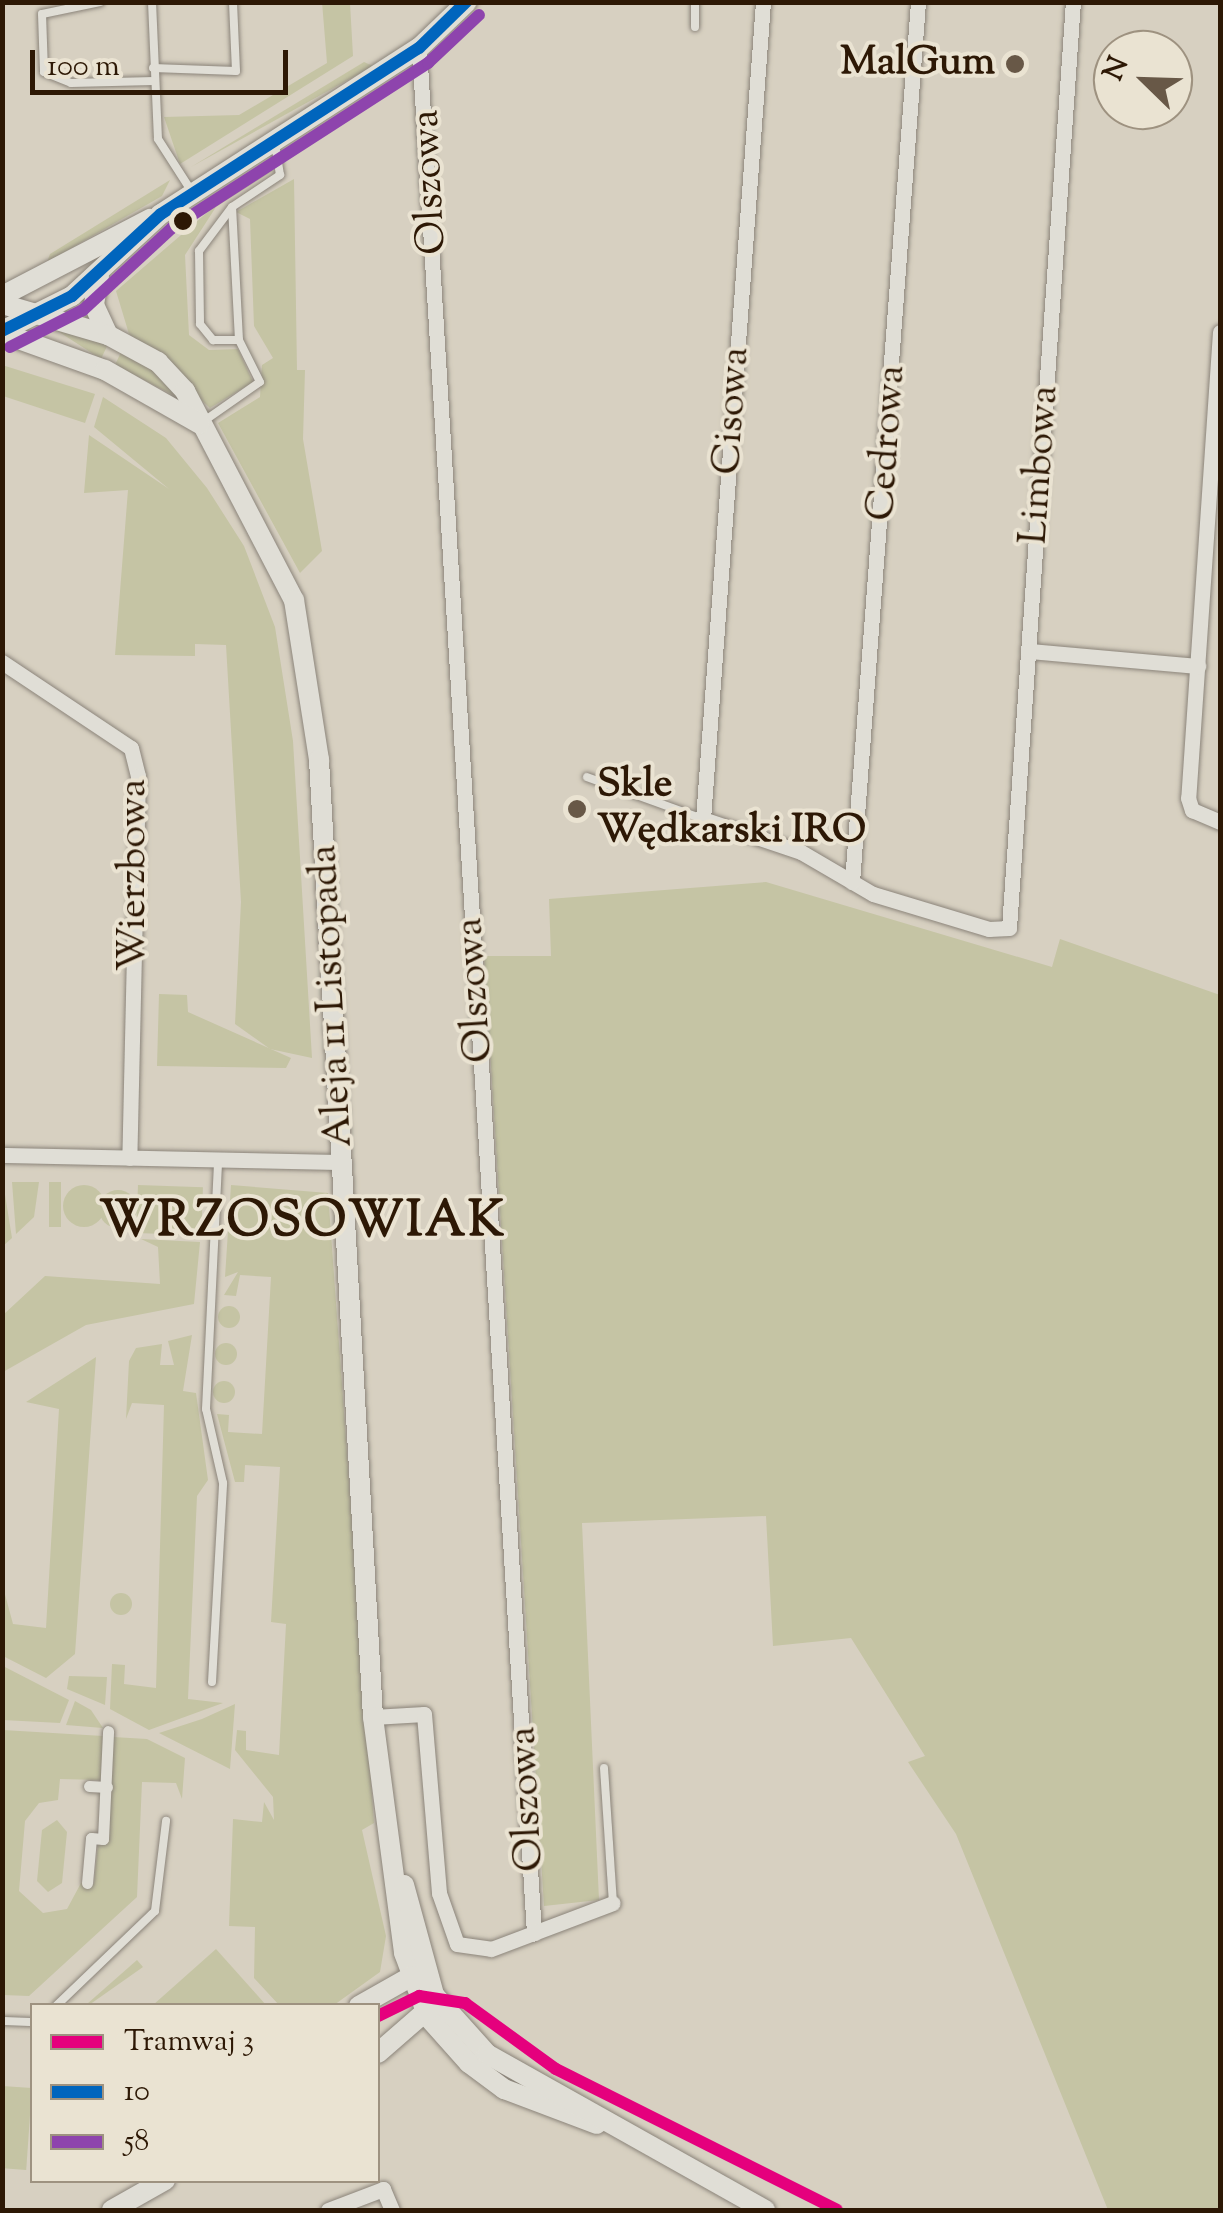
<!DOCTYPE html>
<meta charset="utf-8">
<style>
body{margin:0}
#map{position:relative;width:1223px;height:2213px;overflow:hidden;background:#d7d0c1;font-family:"Sorts Mill Goudy",serif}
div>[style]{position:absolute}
.green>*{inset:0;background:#c5c4a4;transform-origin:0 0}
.round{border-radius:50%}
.roads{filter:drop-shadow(0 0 2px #8b847a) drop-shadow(0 0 2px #8b847a)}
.service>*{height:8px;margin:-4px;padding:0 4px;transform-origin:4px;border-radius:4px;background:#e0ded6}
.pedestrian>*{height:11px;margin:-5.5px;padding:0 5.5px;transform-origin:5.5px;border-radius:5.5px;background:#e0ded6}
.minor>*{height:15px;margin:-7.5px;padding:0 7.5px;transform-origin:7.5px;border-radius:7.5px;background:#e0ded6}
.tertiary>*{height:20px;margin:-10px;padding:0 10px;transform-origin:10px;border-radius:10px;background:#e0ded6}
.bus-1>*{height:12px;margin:-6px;padding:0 6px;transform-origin:6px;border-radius:6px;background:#0065bd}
.bus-2>*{height:12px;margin:-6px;padding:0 6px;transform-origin:6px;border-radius:6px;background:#8e44ad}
.tram-1>*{height:12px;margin:-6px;padding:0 6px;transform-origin:6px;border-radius:6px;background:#e5007d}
.dots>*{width:28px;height:28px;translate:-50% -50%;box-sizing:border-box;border:5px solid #eae3d2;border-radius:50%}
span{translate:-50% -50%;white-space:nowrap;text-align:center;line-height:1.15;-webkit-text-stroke:8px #eae3d2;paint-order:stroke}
.poi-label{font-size:40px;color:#2d1805;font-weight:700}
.right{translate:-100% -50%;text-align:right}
.left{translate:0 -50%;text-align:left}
.street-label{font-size:40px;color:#2d1805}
.district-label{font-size:50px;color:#2d1805;font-weight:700;letter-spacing:2.5px}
.frame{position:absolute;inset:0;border:5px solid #2d1805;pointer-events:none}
.legend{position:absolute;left:30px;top:2003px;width:350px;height:180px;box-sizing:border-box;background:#eae3d2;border:2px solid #9e9280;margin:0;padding:12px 18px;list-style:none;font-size:30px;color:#2d1805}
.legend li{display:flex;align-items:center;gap:20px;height:50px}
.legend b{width:50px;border:2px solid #9e9280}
.north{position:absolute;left:1093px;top:30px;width:100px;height:100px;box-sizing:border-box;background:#eae3d2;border:2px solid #9e9280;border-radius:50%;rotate:293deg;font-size:28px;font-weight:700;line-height:40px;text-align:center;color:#2d1805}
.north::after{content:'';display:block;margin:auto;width:35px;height:45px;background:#685847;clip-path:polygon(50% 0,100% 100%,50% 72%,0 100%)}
.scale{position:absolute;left:30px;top:50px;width:258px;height:45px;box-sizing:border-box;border:5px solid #2d1805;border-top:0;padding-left:12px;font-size:30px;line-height:35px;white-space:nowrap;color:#2d1805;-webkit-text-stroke:8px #eae3d2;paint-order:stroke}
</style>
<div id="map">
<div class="green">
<div style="clip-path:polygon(322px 2px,350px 3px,353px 56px,180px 164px,164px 117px,239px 115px,327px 63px)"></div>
<div style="clip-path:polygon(364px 62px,373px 66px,191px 167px)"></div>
<div style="clip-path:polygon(267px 161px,273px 171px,216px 207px,185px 255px,189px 335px,209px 350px,238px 349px,253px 382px,210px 408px,129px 334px,116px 291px)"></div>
<div style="clip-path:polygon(294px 179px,297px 370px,305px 370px,303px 439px,322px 551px,300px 573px,218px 423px,260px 397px,262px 365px,273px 358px,254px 326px,250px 219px,236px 212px)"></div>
<div style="clip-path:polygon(170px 180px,162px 196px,47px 262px,50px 254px)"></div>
<div style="clip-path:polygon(53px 328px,108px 344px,101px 359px)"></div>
<div style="clip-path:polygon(122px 350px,157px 372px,179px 398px,115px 365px)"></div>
<div style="clip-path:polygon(2px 365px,95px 394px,85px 423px,3px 396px)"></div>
<div style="clip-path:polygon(103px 397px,166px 438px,207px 488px,244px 546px,275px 627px,293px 741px,312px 1058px,270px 1049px,235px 1024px,241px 902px,226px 645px,195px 644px,195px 656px,115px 655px,128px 490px,84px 493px,89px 435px,169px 489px,94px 427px)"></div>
<div style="clip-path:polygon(766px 882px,1052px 967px,1060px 939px,1220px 995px,1220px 2210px,1108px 2210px,956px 1834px,908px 1762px,925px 1756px,851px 1638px,773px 1646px,766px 1516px,582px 1523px,599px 1900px,544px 1906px,484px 956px,551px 956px,549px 899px)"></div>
<div style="clip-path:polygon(159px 994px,187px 995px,188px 1012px,291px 1058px,286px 1068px,157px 1066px)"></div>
<div style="clip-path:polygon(3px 1182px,12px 1238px,3px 1246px,2px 1182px)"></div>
<div style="clip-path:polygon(12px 1182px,39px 1182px,34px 1217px,16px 1234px)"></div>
<div style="left:49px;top:1182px;width:12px;height:45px"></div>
<div style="left:138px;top:1185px;width:65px;height:48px;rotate:2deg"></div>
<div style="clip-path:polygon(231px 1185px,328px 1193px,374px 1823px,362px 1830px,386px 1936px,380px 1972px,334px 2005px,279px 2005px,254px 1978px,255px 1927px,229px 1926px,233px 1819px,262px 1822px,264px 1802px,274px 1820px,273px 1797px,235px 1750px,237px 1730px,246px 1731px,246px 1750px,279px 1755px,286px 1624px,271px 1622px,280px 1467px,245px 1465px,244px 1482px,235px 1482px,217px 1414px,229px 1415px,228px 1432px,262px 1434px,271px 1277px,240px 1275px,236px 1296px,224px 1295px,238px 1272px,225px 1277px)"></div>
<div class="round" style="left:63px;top:1185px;width:42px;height:42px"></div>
<div class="round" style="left:99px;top:1190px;width:38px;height:38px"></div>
<div style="clip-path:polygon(141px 1239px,200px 1242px,194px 1304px,86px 1325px,3px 1372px,3px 1315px,45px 1276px,160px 1284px,158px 1247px)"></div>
<div class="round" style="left:218px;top:1306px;width:22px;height:22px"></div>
<div style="clip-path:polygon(192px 1335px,183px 1391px,196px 1393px,208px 1480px,197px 1496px,188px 1699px,223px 1703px,149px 1730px,110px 1709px,112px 1664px,125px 1665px,124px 1684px,156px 1688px,164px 1405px,132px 1403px,126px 1419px,129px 1361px,136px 1348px,162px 1344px,160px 1365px,174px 1365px,168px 1341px)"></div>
<div class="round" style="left:215px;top:1343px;width:22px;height:22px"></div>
<div style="clip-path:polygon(96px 1357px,75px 1654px,46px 1678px,3px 1656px,3px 1587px,13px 1624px,46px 1628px,59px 1409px,26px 1402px)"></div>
<div class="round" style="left:213px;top:1381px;width:22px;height:22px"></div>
<div class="round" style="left:110px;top:1593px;width:22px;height:22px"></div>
<div style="clip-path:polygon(3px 1666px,69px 1700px,60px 1723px,3px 1720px)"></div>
<div style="clip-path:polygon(69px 1676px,107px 1677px,105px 1705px,67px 1689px)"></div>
<div style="clip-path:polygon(75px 1701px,91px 1710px,103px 1728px,66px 1725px)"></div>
<div style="clip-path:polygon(235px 1704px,230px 1769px,159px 1733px,202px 1719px)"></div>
<div style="clip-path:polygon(3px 1730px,103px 1736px,101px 1780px,60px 1779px,58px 1800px,39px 1803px,25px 1821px,19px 1891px,43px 1913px,67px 1909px,81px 1883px,94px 1884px,98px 1844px,107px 1844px,113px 1737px,147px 1739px,185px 1758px,182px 1799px,176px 1783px,142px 1782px,137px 1897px,29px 1996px,3px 1995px)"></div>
<div style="clip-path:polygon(57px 1820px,67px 1832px,62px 1883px,48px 1892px,37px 1881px,42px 1830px)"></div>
<div style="clip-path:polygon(216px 1949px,266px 2005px,153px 2005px)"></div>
<div style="clip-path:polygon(137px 1960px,143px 1967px,89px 2005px,87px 2004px)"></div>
<div style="left:2px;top:2086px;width:30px;height:82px;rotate:4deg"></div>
</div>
<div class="roads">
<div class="service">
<div style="left:100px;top:2px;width:59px;rotate:168.3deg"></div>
<div style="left:42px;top:14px;width:58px;rotate:88deg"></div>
<div style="left:44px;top:72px;width:29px;rotate:22deg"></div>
<div style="left:71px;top:83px;width:83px;rotate:-1.4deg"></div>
<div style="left:152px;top:2px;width:137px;rotate:87.5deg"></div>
<div style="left:158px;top:139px;width:63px;rotate:57.3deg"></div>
<div style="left:695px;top:27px;width:25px;rotate:-90deg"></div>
<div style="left:153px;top:68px;width:83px;rotate:2.1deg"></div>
<div style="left:236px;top:71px;width:69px;rotate:-92.5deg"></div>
<div style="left:232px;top:207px;width:55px;rotate:126.9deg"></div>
<div style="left:199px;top:251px;width:73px;rotate:89.2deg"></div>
<div style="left:200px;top:324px;width:21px;rotate:51deg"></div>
<div style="left:213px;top:340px;width:26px"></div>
<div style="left:204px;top:421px;width:68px;rotate:-34.9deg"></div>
<div style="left:260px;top:382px;width:47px;rotate:-116.6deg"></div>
<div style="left:239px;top:340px;width:133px;rotate:-93deg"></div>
<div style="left:232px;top:207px;width:58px;rotate:-33.7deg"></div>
<div style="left:280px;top:175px;width:30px;rotate:-99deg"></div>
<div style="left:587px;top:777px;width:123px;rotate:19.9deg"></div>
<div style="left:212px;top:1682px;width:199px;rotate:-86.8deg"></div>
<div style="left:223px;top:1483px;width:76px;rotate:-102.9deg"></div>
<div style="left:206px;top:1409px;width:249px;rotate:-87.2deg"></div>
<div style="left:604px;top:1768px;width:135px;rotate:86.2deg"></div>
<div style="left:56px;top:2006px;width:137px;rotate:-43.8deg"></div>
<div style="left:155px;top:1911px;width:91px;rotate:-83deg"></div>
<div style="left:2px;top:2021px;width:30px;rotate:2deg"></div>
</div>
<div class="pedestrian">
<div style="left:89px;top:1786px;width:18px;rotate:3deg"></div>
<div style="left:87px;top:1883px;width:45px;rotate:-84.9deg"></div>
<div style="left:91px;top:1838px;width:12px;rotate:5deg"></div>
<div style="left:103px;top:1839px;width:108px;rotate:-87.3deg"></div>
</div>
<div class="minor">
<div style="left:763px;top:2px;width:819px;rotate:94.2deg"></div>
<div style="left:703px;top:819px;width:103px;rotate:18.6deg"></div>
<div style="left:801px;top:852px;width:83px;rotate:30.3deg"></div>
<div style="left:873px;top:894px;width:121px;rotate:16.8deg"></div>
<div style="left:989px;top:929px;width:20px;rotate:-3deg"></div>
<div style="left:1009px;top:928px;width:928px;rotate:-86.05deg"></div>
<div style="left:419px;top:48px;width:1889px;rotate:86.51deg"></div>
<div style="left:1220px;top:332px;width:467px;rotate:93.9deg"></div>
<div style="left:1188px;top:798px;width:13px;rotate:72deg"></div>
<div style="left:1192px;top:810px;width:30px;rotate:23deg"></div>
<div style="left:1029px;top:651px;width:170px;rotate:5.1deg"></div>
<div style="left:2px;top:662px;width:155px;rotate:33.7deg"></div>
<div style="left:131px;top:748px;width:29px;rotate:76deg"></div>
<div style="left:138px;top:776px;width:382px;rotate:91.3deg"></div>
<div style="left:852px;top:882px;width:882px;rotate:-85.71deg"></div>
<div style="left:2px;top:1155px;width:340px;rotate:1.2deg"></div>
<div style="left:373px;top:1717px;width:51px;rotate:-3.4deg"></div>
<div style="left:424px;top:1714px;width:180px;rotate:85.2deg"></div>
<div style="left:439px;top:1893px;width:54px;rotate:70.6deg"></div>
<div style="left:457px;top:1944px;width:34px;rotate:8deg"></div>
<div style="left:491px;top:1949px;width:130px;rotate:-20.7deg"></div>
<div style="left:328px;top:2210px;width:59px;rotate:-20.9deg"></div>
<div style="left:383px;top:2189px;width:23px;rotate:67deg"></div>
</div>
<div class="tertiary">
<div style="left:99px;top:276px;width:29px;rotate:100deg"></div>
<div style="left:94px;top:305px;width:33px;rotate:65deg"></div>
<div style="left:2px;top:296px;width:167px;rotate:-27.5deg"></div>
<div style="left:2px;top:304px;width:110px;rotate:16.3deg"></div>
<div style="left:108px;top:335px;width:57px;rotate:28.4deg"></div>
<div style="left:158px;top:362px;width:40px;rotate:47deg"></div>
<div style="left:185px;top:391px;width:236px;rotate:62.5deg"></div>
<div style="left:294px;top:600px;width:162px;rotate:81.1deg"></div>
<div style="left:319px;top:760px;width:959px;rotate:86.77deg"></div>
<div style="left:373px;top:1717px;width:238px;rotate:82.5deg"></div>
<div style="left:404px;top:1953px;width:68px;rotate:69.4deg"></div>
<div style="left:428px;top:2017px;width:62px;rotate:48.3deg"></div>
<div style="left:469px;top:2063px;width:44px;rotate:36.6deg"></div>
<div style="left:504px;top:2089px;width:99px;rotate:20.6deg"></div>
<div style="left:2px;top:331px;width:78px;rotate:-26.6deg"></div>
<div style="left:72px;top:296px;width:121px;rotate:-42.7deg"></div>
<div style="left:161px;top:214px;width:307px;rotate:-32.8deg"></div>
<div style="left:419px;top:48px;width:66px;rotate:-43.8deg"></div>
<div style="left:2px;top:333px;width:109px;rotate:19.8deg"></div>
<div style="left:105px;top:370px;width:109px;rotate:29.6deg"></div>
<div style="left:404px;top:1885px;width:114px;rotate:74.7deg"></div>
<div style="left:434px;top:1995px;width:79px;rotate:48.1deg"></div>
<div style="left:487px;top:2054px;width:319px;rotate:29.3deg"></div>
<div style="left:359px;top:2006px;width:61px;rotate:-29.5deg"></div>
<div style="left:412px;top:1976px;width:12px;rotate:42deg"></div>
<div style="left:378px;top:2053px;width:70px;rotate:-41deg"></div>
<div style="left:112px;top:2210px;width:61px;rotate:-29.5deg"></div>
</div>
</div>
<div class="bus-1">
<div style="left:2px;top:331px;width:78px;rotate:-26.6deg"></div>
<div style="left:72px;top:296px;width:121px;rotate:-42.7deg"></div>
<div style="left:161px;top:214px;width:307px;rotate:-32.8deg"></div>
<div style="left:419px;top:48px;width:66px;rotate:-44.4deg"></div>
</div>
<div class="bus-2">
<div style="left:10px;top:347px;width:82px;rotate:-26.9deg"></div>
<div style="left:83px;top:310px;width:121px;rotate:-42.7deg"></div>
<div style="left:172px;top:228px;width:305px;rotate:-32.8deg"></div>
<div style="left:428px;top:63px;width:70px;rotate:-43.3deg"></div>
</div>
<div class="tram-1">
<div style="left:378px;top:2016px;width:46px;rotate:-26deg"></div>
<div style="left:419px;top:1996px;width:47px;rotate:8.7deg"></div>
<div style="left:465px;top:2003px;width:112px;rotate:36deg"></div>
<div style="left:556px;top:2069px;width:314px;rotate:26.6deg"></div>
</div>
<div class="dots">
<div style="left:1015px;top:64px;background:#685847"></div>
<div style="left:183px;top:221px;background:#2d1805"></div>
<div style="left:577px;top:809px;background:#685847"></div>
</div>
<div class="poi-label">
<span class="right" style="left:995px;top:64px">MalGum</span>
<span class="left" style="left:597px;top:809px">Skle<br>Wędkarski IRO</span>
</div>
<div class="street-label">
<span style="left:431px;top:182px;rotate:-93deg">Olszowa</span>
<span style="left:733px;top:411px;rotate:-86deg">Cisowa</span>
<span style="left:888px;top:443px;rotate:-86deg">Cedrowa</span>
<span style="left:1041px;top:465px;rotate:-86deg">Limbowa</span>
<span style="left:135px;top:875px;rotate:-90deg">Wierzbowa</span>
<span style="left:476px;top:990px;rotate:-94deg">Olszowa</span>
<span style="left:333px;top:996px;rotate:-93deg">Aleja 11 Listopada</span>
<span style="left:528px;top:1799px;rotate:-93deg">Olszowa</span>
</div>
<div class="district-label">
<span style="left:303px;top:1224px">WRZOSOWIAK</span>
</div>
<div class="frame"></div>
<ul class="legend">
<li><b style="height:12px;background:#e5007d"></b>Tramwaj 3</li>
<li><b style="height:12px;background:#0065bd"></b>10</li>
<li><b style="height:12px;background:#8e44ad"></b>58</li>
</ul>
<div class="north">N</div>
<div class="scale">100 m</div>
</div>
